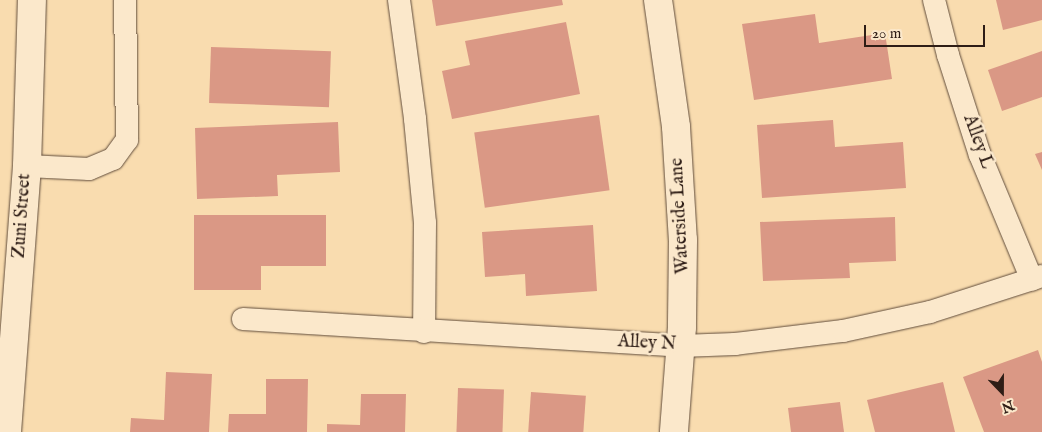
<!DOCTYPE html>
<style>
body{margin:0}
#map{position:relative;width:1042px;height:432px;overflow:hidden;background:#f9dcaf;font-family:"IM FELL English",serif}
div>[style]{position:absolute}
.building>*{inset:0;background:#da9885;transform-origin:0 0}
.roads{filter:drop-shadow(0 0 1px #614d3c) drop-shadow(0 0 1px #614d3c)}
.service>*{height:22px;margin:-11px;padding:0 11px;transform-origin:11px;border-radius:11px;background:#fbe8cb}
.minor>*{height:28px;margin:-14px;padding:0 14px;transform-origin:14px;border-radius:14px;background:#fbe8cb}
.secondary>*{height:28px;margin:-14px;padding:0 14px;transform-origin:14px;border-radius:14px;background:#fbe8cb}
span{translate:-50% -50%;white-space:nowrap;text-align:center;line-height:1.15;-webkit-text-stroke:5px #fbe8cb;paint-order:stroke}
.street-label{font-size:18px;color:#2e1d16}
.north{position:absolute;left:977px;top:367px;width:50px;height:50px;-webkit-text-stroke:4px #fbe8cb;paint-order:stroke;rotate:158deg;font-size:14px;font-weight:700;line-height:20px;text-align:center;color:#2e1d16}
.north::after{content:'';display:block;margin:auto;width:18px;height:22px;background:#2e1d16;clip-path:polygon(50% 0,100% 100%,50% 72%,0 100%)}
.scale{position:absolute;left:864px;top:25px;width:121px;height:22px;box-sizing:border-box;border:2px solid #2e1d16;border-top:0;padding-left:6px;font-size:15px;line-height:18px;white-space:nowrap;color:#2e1d16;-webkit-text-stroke:4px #fbe8cb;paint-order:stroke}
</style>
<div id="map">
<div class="building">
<div style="clip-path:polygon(432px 0,562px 0,563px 5px,436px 26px)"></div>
<div style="clip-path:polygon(996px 0,1042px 0,1042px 20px,1003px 30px)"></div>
<div style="clip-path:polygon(815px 14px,819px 43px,885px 33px,892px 79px,754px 100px,742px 24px)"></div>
<div style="clip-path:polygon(566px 22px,580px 94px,452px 119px,442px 71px,470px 65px,465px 41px)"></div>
<div style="left:211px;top:47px;width:120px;height:56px;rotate:2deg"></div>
<div style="clip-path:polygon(1042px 51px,1042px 97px,1002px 111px,988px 70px)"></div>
<div style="left:599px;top:115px;width:76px;height:126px;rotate:82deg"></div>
<div style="clip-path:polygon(833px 120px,835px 147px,903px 142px,906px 188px,762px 198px,757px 125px)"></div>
<div style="clip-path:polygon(338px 122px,340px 172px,277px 175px,278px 196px,197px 199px,195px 128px)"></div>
<div style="clip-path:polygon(1042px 152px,1042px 170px,1035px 154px)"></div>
<div style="clip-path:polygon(194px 215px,326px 215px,326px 266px,261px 266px,261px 290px,194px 290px)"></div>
<div style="clip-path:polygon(895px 217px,896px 261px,849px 263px,850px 278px,763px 281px,760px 222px)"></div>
<div style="clip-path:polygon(593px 225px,597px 291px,526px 296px,525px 274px,485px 277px,482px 232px)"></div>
<div style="clip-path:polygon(1038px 350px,1042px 362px,1042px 432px,984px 432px,963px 377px)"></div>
<div style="clip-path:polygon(166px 372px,212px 374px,209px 432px,130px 432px,131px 418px,164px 420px)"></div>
<div style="clip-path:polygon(266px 379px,308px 379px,307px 432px,228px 432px,229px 414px,266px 414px)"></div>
<div style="clip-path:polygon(943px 382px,955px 432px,875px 432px,867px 400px)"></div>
<div style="left:458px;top:388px;width:46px;height:44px;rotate:2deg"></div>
<div style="left:531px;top:392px;width:55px;height:40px;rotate:4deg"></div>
<div style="clip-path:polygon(361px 394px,406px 394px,405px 432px,327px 432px,327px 424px,360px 425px)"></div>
<div style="clip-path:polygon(840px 402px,844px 432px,791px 432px,788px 408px)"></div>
</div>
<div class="roads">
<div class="service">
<div style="left:399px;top:0;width:120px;rotate:82.3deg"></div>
<div style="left:415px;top:119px;width:104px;rotate:84.5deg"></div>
<div style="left:425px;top:223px;width:109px;rotate:90.5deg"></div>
<div style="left:934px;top:0;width:57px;rotate:75.7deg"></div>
<div style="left:948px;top:55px;width:105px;rotate:72.3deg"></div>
<div style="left:980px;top:155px;width:135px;rotate:67.4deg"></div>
<div style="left:27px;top:166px;width:62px;rotate:2.8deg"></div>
<div style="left:89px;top:169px;width:26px;rotate:-23deg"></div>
<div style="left:113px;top:159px;width:24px;rotate:-54deg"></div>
<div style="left:127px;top:140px;width:140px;rotate:-90.8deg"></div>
<div style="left:243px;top:319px;width:439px;rotate:3.5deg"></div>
<div style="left:681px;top:346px;width:54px;rotate:-2.1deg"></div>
<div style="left:735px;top:344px;width:109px;rotate:-6.9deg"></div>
<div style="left:843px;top:331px;width:89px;rotate:-12.3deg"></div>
<div style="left:930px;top:312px;width:118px;rotate:-17.8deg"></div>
</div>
<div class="minor">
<div style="left:658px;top:0;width:128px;rotate:81.9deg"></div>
<div style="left:676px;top:127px;width:113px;rotate:86.5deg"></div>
<div style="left:683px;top:240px;width:87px;rotate:90.7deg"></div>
<div style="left:682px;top:327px;width:105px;rotate:94.4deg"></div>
</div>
<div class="secondary">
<div style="left:7px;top:432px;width:267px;rotate:-85.7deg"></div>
<div style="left:27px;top:166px;width:166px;rotate:-88.3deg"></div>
</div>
</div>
<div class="street-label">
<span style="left:977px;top:142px;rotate:70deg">Alley L</span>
<span style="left:23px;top:216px;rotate:-86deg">Zuni Street</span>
<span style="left:681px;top:216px;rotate:-93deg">Waterside Lane</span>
<span style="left:647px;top:344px;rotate:3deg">Alley N</span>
</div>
<div class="north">N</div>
<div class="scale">20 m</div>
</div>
